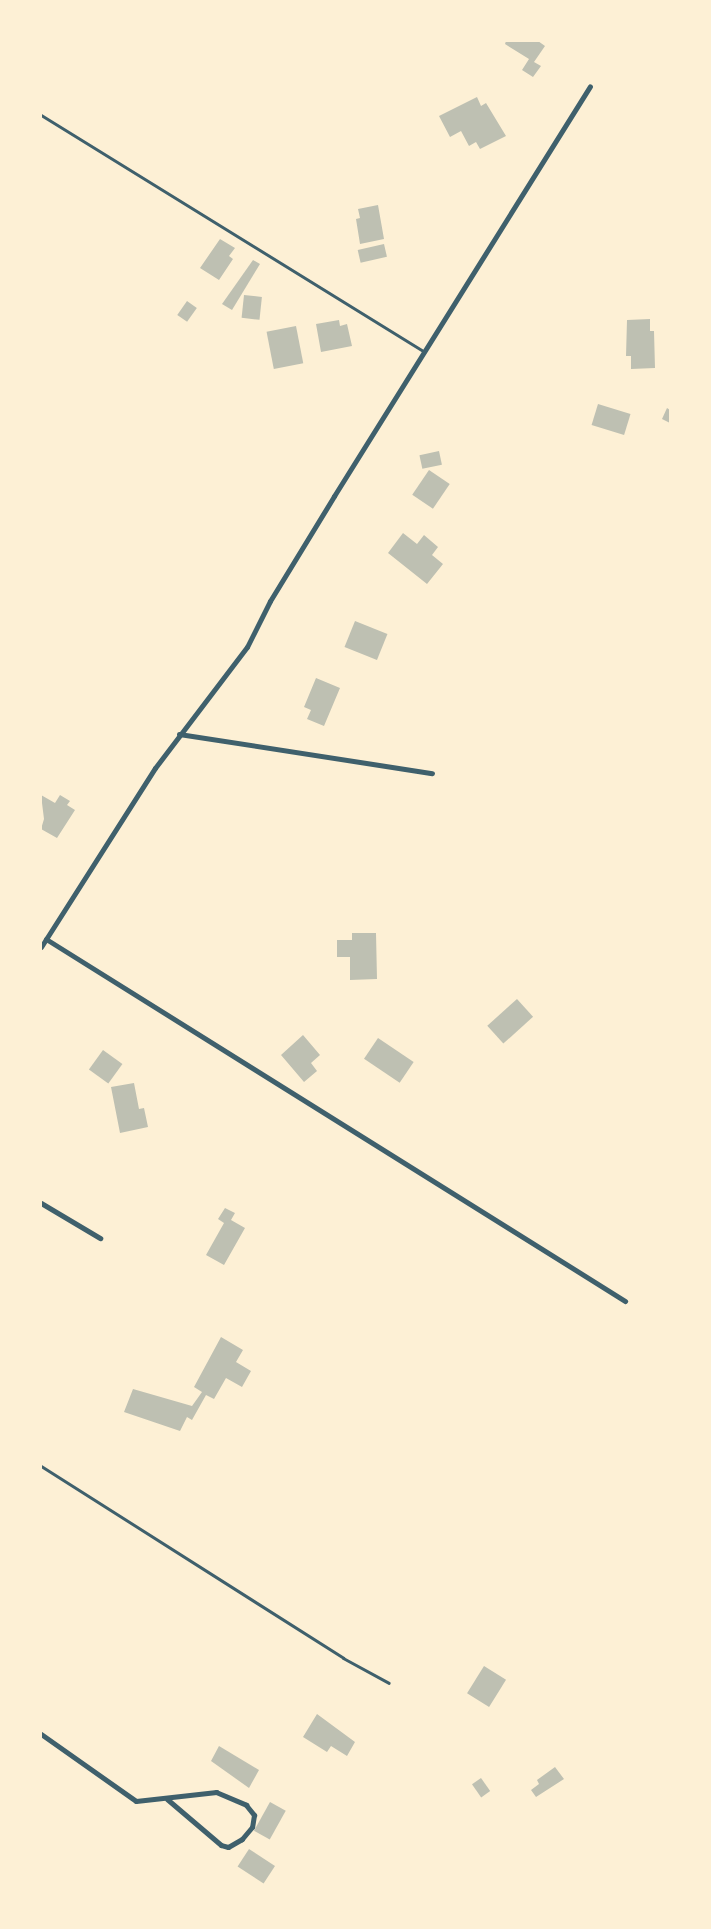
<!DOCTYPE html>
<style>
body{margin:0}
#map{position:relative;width:711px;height:1929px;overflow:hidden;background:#fdf0d5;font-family:"Fira Sans",sans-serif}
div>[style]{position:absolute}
.building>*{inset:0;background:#bec0b2;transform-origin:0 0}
.service>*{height:3px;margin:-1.5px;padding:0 1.5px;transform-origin:1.5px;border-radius:1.5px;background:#3f606c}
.minor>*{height:5px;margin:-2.5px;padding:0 2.5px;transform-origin:2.5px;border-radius:2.5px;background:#3f606c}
span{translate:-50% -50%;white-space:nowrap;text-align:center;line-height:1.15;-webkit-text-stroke:4.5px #fdf0d5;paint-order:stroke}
.frame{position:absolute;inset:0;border:42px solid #fdf0d5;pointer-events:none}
</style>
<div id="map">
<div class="building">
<div style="clip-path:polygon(506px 41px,538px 41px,545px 46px,534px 62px,541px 66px,533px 77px,522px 70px,529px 59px,505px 44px)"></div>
<div style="clip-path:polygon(477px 97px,481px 106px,486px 103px,506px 136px,480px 149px,476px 142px,469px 146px,461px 131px,450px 137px,439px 116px)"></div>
<div style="clip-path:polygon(378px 205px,384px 239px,360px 244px,356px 219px,360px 218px,358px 209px)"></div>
<div style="clip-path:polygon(220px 239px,235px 248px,229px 256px,233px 259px,219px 280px,200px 268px)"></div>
<div style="left:384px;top:244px;width:13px;height:27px;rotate:77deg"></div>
<div style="clip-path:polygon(253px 260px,260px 264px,232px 310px,222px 304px)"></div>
<div style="left:244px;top:295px;width:18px;height:23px;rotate:6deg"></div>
<div style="left:187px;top:301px;width:12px;height:17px;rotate:35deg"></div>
<div style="clip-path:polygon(650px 319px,650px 331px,654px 331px,655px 368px,631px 369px,631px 356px,626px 356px,627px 320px)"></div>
<div style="clip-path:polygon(339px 320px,340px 326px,347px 324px,352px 346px,321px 352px,316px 324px)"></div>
<div style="left:296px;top:326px;width:38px;height:30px;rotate:79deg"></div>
<div style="left:598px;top:404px;width:34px;height:22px;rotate:17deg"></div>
<div style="clip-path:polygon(667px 408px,670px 410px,670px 423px,662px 419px)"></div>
<div style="left:439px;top:451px;width:14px;height:20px;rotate:78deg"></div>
<div style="left:429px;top:470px;width:25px;height:30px;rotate:34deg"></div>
<div style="clip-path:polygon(403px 533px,417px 544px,424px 535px,438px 547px,432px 555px,443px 564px,427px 584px,388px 553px)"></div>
<div style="left:355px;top:621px;width:35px;height:28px;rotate:22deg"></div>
<div style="clip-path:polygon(316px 678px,340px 688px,324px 726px,307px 719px,311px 710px,304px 707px)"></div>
<div style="clip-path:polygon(41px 795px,55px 803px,60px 795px,70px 801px,67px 805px,75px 810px,57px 838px,41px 829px,44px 819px)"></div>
<div style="clip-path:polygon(352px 933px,376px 933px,377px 979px,350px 980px,350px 957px,337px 957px,337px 940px,352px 940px)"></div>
<div style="left:517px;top:999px;width:24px;height:40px;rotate:48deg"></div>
<div style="clip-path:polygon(303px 1035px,320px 1055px,311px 1063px,317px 1071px,304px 1082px,281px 1055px)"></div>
<div style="left:378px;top:1038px;width:43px;height:25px;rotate:34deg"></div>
<div style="left:103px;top:1050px;width:24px;height:24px;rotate:36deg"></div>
<div style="clip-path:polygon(134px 1083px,139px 1109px,144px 1108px,148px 1127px,120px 1133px,111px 1087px)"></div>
<div style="clip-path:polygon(225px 1208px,235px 1213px,231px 1220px,245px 1228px,224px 1265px,206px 1255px,224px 1223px,218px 1219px)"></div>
<div style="clip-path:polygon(221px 1337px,243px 1350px,236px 1362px,251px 1371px,242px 1387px,226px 1378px,214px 1399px,206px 1395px,192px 1420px,187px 1417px,180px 1431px,124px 1412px,133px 1389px,192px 1406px,202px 1392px,194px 1387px)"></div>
<div style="left:484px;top:1666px;width:26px;height:32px;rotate:32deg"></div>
<div style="clip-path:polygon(317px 1714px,355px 1742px,347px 1756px,331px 1746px,327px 1752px,303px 1737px)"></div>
<div style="clip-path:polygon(219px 1746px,259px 1770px,249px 1788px,211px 1761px)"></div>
<div style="clip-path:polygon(555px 1767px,564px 1779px,536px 1797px,531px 1790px,539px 1784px,537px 1780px)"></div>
<div style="left:481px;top:1778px;width:16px;height:11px;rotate:55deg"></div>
<div style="left:270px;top:1802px;width:18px;height:33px;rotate:29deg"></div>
<div style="left:249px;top:1849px;width:31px;height:21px;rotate:33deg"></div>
</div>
<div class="service">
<div style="left:41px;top:115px;width:450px;rotate:31.7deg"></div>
<div style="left:41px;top:1466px;width:358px;rotate:32.4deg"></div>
<div style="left:343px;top:1658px;width:52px;rotate:28.5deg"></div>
</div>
<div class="minor">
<div style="left:179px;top:734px;width:256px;rotate:8.8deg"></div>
<div style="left:46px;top:939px;width:683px;rotate:32.01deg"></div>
<div style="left:41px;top:947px;width:212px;rotate:-57.5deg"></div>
<div style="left:155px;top:768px;width:152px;rotate:-52.8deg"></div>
<div style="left:247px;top:647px;width:51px;rotate:-63.4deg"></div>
<div style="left:270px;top:601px;width:123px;rotate:-58.6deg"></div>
<div style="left:334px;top:496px;width:483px;rotate:-58deg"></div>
<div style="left:41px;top:1203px;width:69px;rotate:30.7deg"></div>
<div style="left:41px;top:1734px;width:116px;rotate:35.2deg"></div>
<div style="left:136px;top:1801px;width:81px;rotate:-6.4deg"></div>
<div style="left:216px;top:1792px;width:33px;rotate:23deg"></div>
<div style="left:246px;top:1805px;width:13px;rotate:51deg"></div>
<div style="left:254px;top:1815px;width:12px;rotate:99deg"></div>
<div style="left:252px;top:1827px;width:16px;rotate:130deg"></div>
<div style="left:242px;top:1839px;width:16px;rotate:150deg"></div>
<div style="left:228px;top:1847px;width:7px;rotate:-164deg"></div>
<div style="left:221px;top:1845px;width:71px;rotate:-139.6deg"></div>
</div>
<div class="frame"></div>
</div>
